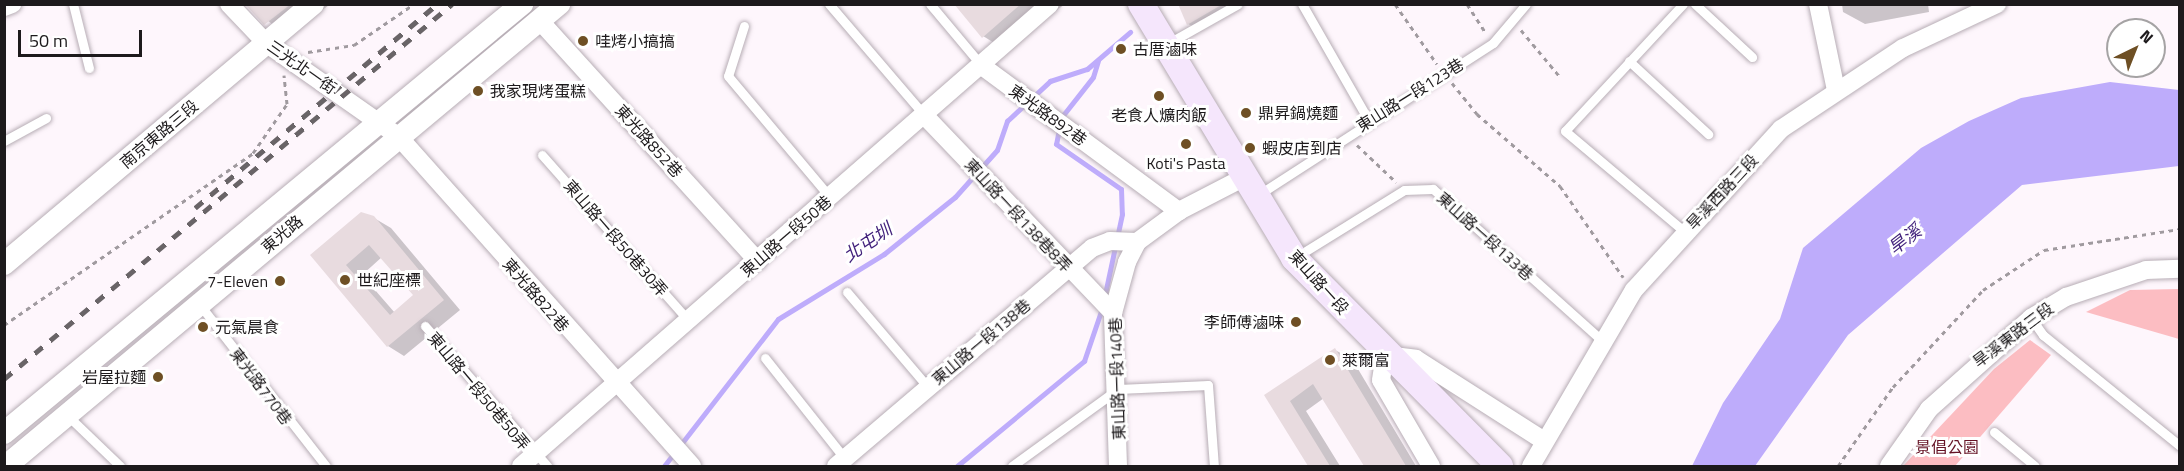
<!DOCTYPE html>
<meta charset="utf-8">
<style>
body{margin:0}
#map{position:relative;width:2184px;height:471px;overflow:hidden;background:#fef6fc;font-family:"Titillium Web","Noto Sans TC",sans-serif}
div>[style]{position:absolute}
.green>*{inset:0;background:#fcbdc2}
.water>*{inset:0;background:#beacfb}
.shadow>*{inset:0;background:#0003}
.stream>*{height:5px;margin:-2.5px;padding:0 2.5px;transform-origin:2.5px;border-radius:2.5px;background:#beacfb}
.building>*{inset:0;background:#e8dbdf}
.path>*{height:3px;margin-top:-1.5px;transform-origin:0;background:repeating-linear-gradient(90deg,#a09a9f 0 4.5px,transparent 0 9px)}
.roads{filter:drop-shadow(0 0 2px #b7adb5) drop-shadow(0 0 2px #b7adb5)}
.service>*{height:9px;margin:-4.5px;padding:0 4.5px;transform-origin:4.5px;border-radius:4.5px;background:#fff}
.minor>*{height:18px;margin:-9px;padding:0 9px;transform-origin:9px;border-radius:9px;background:#fff}
.tertiary>*{height:22px;margin:-11px;padding:0 11px;transform-origin:11px;border-radius:11px;background:#fff}
.secondary>*{height:26px;margin:-13px;padding:0 13px;transform-origin:13px;border-radius:13px;background:#f5e6fc}
.rail>*{height:4.5px;margin-top:-2.25px;transform-origin:0;background:repeating-linear-gradient(90deg,#696467 0 10px,transparent 0 20px)}
.dots>*{width:16px;height:16px;translate:-50% -50%;box-sizing:border-box;border:3px solid #fff;border-radius:50%}
span{translate:-50% -50%;white-space:nowrap;text-align:center;line-height:1.15;-webkit-text-stroke:6px #fff;paint-order:stroke}
.poi-label{font-size:16px;color:#1d1a1c}
.left{translate:0 -50%;text-align:left}
.right{translate:-100% -50%;text-align:right}
.street-label{font-size:16px;color:#1d1a1c}
.park-label{font-size:16px;color:#651325}
.water-label{font-size:18px;color:#42227c;font-style:italic}
.frame{position:absolute;inset:0;border:6px solid #1d1a1c;pointer-events:none}
.north{position:absolute;left:2106px;top:18px;width:60px;height:60px;box-sizing:border-box;background:#fff;border:2px solid #a5a3a4;border-radius:50%;rotate:43deg;font-size:16px;font-weight:700;line-height:24px;text-align:center;color:#1d1a1c}
.north::after{content:'';display:block;margin:auto;width:21px;height:27px;background:#6e4f24;clip-path:polygon(50% 0,100% 100%,50% 72%,0 100%)}
.scale{position:absolute;left:18px;top:30px;width:124px;height:27px;box-sizing:border-box;border:3px solid #1d1a1c;border-top:0;padding-left:8px;font-size:18px;line-height:21px;white-space:nowrap;color:#1d1a1c;-webkit-text-stroke:4px #fff;paint-order:stroke}
</style>
<div id="map">
<div class="green">
<div style="clip-path:polygon(2179px 289px,2179px 339px,2086px 312px,2130px 290px)"></div>
<div style="clip-path:polygon(2030px 340px,2051px 355px,1955px 466px,1903px 466px,1994px 369px)"></div>
</div>
<div class="water">
<div style="clip-path:polygon(2110px 82px,2179px 90px,2179px 166px,2022px 185px,1848px 335px,1755px 466px,1692px 466px,1723px 403px,1780px 319px,1803px 248px,1921px 148px,1969px 121px,2021px 98px)"></div>
</div>
<div class="shadow">
<div style="clip-path:polygon(247px 4px,329px 5px,287px 36px)"></div>
<div style="clip-path:polygon(956px 4px,1065px 4px,1004px 49px,983px 36px)"></div>
<div style="clip-path:polygon(1180px 4px,1240px 4px,1198px 29px,1188px 24px)"></div>
<div style="clip-path:polygon(1842px 4px,1928px 4px,1929px 12px,1865px 24px,1843px 12px)"></div>
<div style="clip-path:polygon(evenodd,374px 218px,391px 228px,460px 310px,404px 356px,388px 346px,312px 255px,374px 218px,382px 257px,415px 295px,395px 313px,362px 275px,382px 257px)"></div>
<div style="clip-path:polygon(1335px 350px,1352px 359px,1416px 466px,1366px 466px,1324px 398px,1306px 411px,1340px 466px,1309px 466px,1266px 395px)"></div>
</div>
<div class="stream">
<div style="left:1060px;top:119px;width:53px;rotate:-51.8deg"></div>
<div style="left:1093px;top:77px;width:17px;rotate:-73deg"></div>
<div style="left:1059px;top:129px;width:15px;rotate:101deg"></div>
<div style="left:1056px;top:144px;width:79px;rotate:34.7deg"></div>
<div style="left:1121px;top:189px;width:25px;rotate:88deg"></div>
<div style="left:1122px;top:214px;width:87px;rotate:102deg"></div>
<div style="left:664px;top:466px;width:186px;rotate:-52.2deg"></div>
<div style="left:778px;top:319px;width:124px;rotate:-31.5deg"></div>
<div style="left:884px;top:254px;width:91px;rotate:-38.8deg"></div>
<div style="left:955px;top:197px;width:63px;rotate:-48.2deg"></div>
<div style="left:997px;top:150px;width:31px;rotate:-71deg"></div>
<div style="left:1007px;top:121px;width:59px;rotate:-42.9deg"></div>
<div style="left:1050px;top:81px;width:39px;rotate:-18deg"></div>
<div style="left:1087px;top:69px;width:57px;rotate:-40.7deg"></div>
<div style="left:957px;top:466px;width:165px;rotate:-39.6deg"></div>
<div style="left:1084px;top:361px;width:56px;rotate:-71.2deg"></div>
</div>
<div class="building">
<div style="clip-path:polygon(245px 4px,291px 4px,264px 25px)"></div>
<div style="clip-path:polygon(954px 4px,1021px 4px,982px 38px)"></div>
<div style="clip-path:polygon(1178px 4px,1223px 4px,1187px 25px)"></div>
<div style="clip-path:polygon(evenodd,361px 212px,374px 216px,444px 300px,387px 347px,310px 255px,361px 212px,369px 245px,413px 295px,390px 315px,346px 265px,369px 245px)"></div>
<div style="clip-path:polygon(1335px 348px,1354px 380px,1406px 466px,1364px 466px,1313px 384px,1290px 401px,1330px 466px,1308px 466px,1264px 395px)"></div>
</div>
<div class="path">
<div style="left:1395px;top:4px;width:73px;rotate:55deg"></div>
<div style="left:1467px;top:4px;width:35px;rotate:57deg"></div>
<div style="left:1521px;top:30px;width:62px;rotate:50.2deg"></div>
<div style="left:308px;top:52px;width:47px;rotate:-8.7deg"></div>
<div style="left:354px;top:45px;width:73px;rotate:-34.3deg"></div>
<div style="left:1452px;top:83px;width:40px;rotate:51deg"></div>
<div style="left:1477px;top:114px;width:110px;rotate:40.9deg"></div>
<div style="left:1560px;top:186px;width:111px;rotate:55.3deg"></div>
<div style="left:1357px;top:145px;width:54px;rotate:43.5deg"></div>
<div style="left:4px;top:325px;width:303px;rotate:-34.6deg"></div>
<div style="left:253px;top:153px;width:60px;rotate:-55.2deg"></div>
<div style="left:287px;top:104px;width:29px;rotate:-96deg"></div>
<div style="left:1838px;top:466px;width:96px;rotate:-55.2deg"></div>
<div style="left:1893px;top:387px;width:132px;rotate:-47.1deg"></div>
<div style="left:1983px;top:290px;width:73px;rotate:-33.3deg"></div>
<div style="left:2044px;top:250px;width:138px;rotate:-8.8deg"></div>
</div>
<div class="roads">
<div class="service">
<div style="left:73px;top:4px;width:66px;rotate:76deg"></div>
<div style="left:829px;top:4px;width:146px;rotate:49.4deg"></div>
<div style="left:930px;top:4px;width:81px;rotate:50deg"></div>
<div style="left:1302px;top:4px;width:135px;rotate:60.2deg"></div>
<div style="left:1683px;top:4px;width:173px;rotate:132.9deg"></div>
<div style="left:1565px;top:131px;width:157px;rotate:40.1deg"></div>
<div style="left:1695px;top:4px;width:78px;rotate:42.9deg"></div>
<div style="left:744px;top:26px;width:52px;rotate:107.7deg"></div>
<div style="left:728px;top:76px;width:158px;rotate:49.9deg"></div>
<div style="left:1167px;top:44px;width:81px;rotate:-29.4deg"></div>
<div style="left:1629px;top:61px;width:108px;rotate:42.7deg"></div>
<div style="left:4px;top:141px;width:48px;rotate:-28.7deg"></div>
<div style="left:542px;top:155px;width:222px;rotate:48.5deg"></div>
<div style="left:1258px;top:195px;width:280px;rotate:-32.9deg"></div>
<div style="left:1493px;top:43px;width:51px;rotate:-49.8deg"></div>
<div style="left:1296px;top:257px;width:127px;rotate:-31.8deg"></div>
<div style="left:1404px;top:190px;width:29px;rotate:-2deg"></div>
<div style="left:1433px;top:189px;width:226px;rotate:41.9deg"></div>
<div style="left:847px;top:292px;width:123px;rotate:49.6deg"></div>
<div style="left:200px;top:305px;width:204px;rotate:52deg"></div>
<div style="left:2031px;top:318px;width:21px;rotate:55deg"></div>
<div style="left:2043px;top:335px;width:176px;rotate:39deg"></div>
<div style="left:425px;top:326px;width:186px;rotate:48.9deg"></div>
<div style="left:765px;top:358px;width:129px;rotate:51.6deg"></div>
<div style="left:68px;top:416px;width:72px;rotate:43.9deg"></div>
<div style="left:1994px;top:432px;width:53px;rotate:39.7deg"></div>
<div style="left:1012px;top:466px;width:131px;rotate:-36deg"></div>
<div style="left:1118px;top:389px;width:90px;rotate:-2.5deg"></div>
<div style="left:1208px;top:385px;width:81px;rotate:85.8deg"></div>
</div>
<div class="minor">
<div style="left:229px;top:4px;width:55px;rotate:46.5deg"></div>
<div style="left:267px;top:44px;width:160px;rotate:35.1deg"></div>
<div style="left:398px;top:136px;width:442px;rotate:48.3deg"></div>
<div style="left:1818px;top:4px;width:88px;rotate:78.2deg"></div>
<div style="left:4px;top:7px;width:9px;rotate:-21deg"></div>
<div style="left:540px;top:21px;width:324px;rotate:47.8deg"></div>
<div style="left:982px;top:66px;width:245px;rotate:36.4deg"></div>
<div style="left:924px;top:115px;width:274px;rotate:46.3deg"></div>
<div style="left:521px;top:466px;width:702px;rotate:-41.13deg"></div>
<div style="left:836px;top:466px;width:336px;rotate:-40.4deg"></div>
<div style="left:1092px;top:248px;width:19px;rotate:-21deg"></div>
<div style="left:1110px;top:241px;width:27px;rotate:2deg"></div>
<div style="left:1118px;top:466px;width:153px;rotate:-91.9deg"></div>
<div style="left:1113px;top:313px;width:53px;rotate:-74.6deg"></div>
<div style="left:1127px;top:262px;width:22px;rotate:-63deg"></div>
<div style="left:1137px;top:242px;width:52px;rotate:-36.4deg"></div>
<div style="left:1179px;top:211px;width:74px;rotate:-27.3deg"></div>
<div style="left:1431px;top:466px;width:99px;rotate:-120.2deg"></div>
<div style="left:1381px;top:380px;width:25px;rotate:-81deg"></div>
<div style="left:1385px;top:355px;width:31px;rotate:7deg"></div>
<div style="left:1416px;top:359px;width:152px;rotate:32.6deg"></div>
<div style="left:1531px;top:466px;width:204px;rotate:-59.7deg"></div>
<div style="left:1634px;top:290px;width:218px;rotate:-47.6deg"></div>
<div style="left:1781px;top:129px;width:146px;rotate:-33.6deg"></div>
<div style="left:1903px;top:48px;width:104px;rotate:-25.1deg"></div>
<div style="left:1889px;top:466px;width:70px;rotate:-54.9deg"></div>
<div style="left:1929px;top:409px;width:137px;rotate:-41.7deg"></div>
<div style="left:2031px;top:318px;width:41px;rotate:-31deg"></div>
<div style="left:2066px;top:297px;width:84px;rotate:-18.6deg"></div>
<div style="left:2146px;top:270px;width:34px;rotate:-2deg"></div>
</div>
<div class="tertiary">
<div style="left:4px;top:264px;width:404px;rotate:-40.1deg"></div>
<div style="left:4px;top:433px;width:673px;rotate:-39.63deg"></div>
<div style="left:6px;top:466px;width:721px;rotate:-39.88deg"></div>
</div>
<div class="secondary">
<div style="left:1141px;top:4px;width:297px;rotate:58.9deg"></div>
<div style="left:1294px;top:258px;width:293px;rotate:45.3deg"></div>
</div>
</div>
<div class="rail">
<div style="left:195px;top:208px;width:317px;rotate:-40.1deg"></div>
<div style="left:4px;top:379px;width:584px;rotate:-39.93deg"></div>
</div>
<div class="dots">
<div style="left:583px;top:41px;background:#6e4f24"></div>
<div style="left:1121px;top:49px;background:#6e4f24"></div>
<div style="left:478px;top:91px;background:#6e4f24"></div>
<div style="left:1159px;top:96px;background:#6e4f24"></div>
<div style="left:1246px;top:113px;background:#6e4f24"></div>
<div style="left:1186px;top:144px;background:#6e4f24"></div>
<div style="left:1250px;top:148px;background:#6e4f24"></div>
<div style="left:345px;top:280px;background:#6e4f24"></div>
<div style="left:280px;top:281px;background:#6e4f24"></div>
<div style="left:1296px;top:322px;background:#6e4f24"></div>
<div style="left:203px;top:327px;background:#6e4f24"></div>
<div style="left:1330px;top:360px;background:#6e4f24"></div>
<div style="left:158px;top:377px;background:#6e4f24"></div>
</div>
<div class="poi-label">
<span class="left" style="left:595px;top:41px">哇烤小搞搞</span>
<span class="left" style="left:1133px;top:49px">古厝滷味</span>
<span class="left" style="left:490px;top:91px">我家現烤蛋糕</span>
<span class="left" style="left:1258px;top:113px">鼎昇鍋燒麵</span>
<span style="left:1159px;top:115px">老食人爌肉飯</span>
<span class="left" style="left:1262px;top:148px">蝦皮店到店</span>
<span style="left:1186px;top:163px">Koti's Pasta</span>
<span class="left" style="left:357px;top:280px">世紀座標</span>
<span class="right" style="left:268px;top:281px">7-Eleven</span>
<span class="right" style="left:1284px;top:322px">李師傅滷味</span>
<span class="left" style="left:215px;top:327px">元氣晨食</span>
<span class="left" style="left:1342px;top:360px">萊爾富</span>
<span class="right" style="left:146px;top:377px">岩屋拉麵</span>
</div>
<div class="street-label">
<span style="left:302px;top:67px;rotate:35deg">三光北一街</span>
<span style="left:1410px;top:95px;rotate:-32deg">東山路一段123巷</span>
<span style="left:1048px;top:115px;rotate:36deg">東光路892巷</span>
<span style="left:159px;top:134px;rotate:-40deg">南京東路三段</span>
<span style="left:649px;top:141px;rotate:48deg">東光路852巷</span>
<span style="left:1722px;top:192px;rotate:-47deg">旱溪西路三段</span>
<span style="left:1018px;top:215px;rotate:47deg">東山路一段138巷8弄</span>
<span style="left:282px;top:234px;rotate:-40deg">東光路</span>
<span style="left:786px;top:236px;rotate:-41deg">東山路一段50巷</span>
<span style="left:1485px;top:236px;rotate:42deg">東山路一段133巷</span>
<span style="left:616px;top:238px;rotate:49deg">東山路一段50巷30弄</span>
<span style="left:1319px;top:282px;rotate:48deg">東山路一段</span>
<span style="left:536px;top:295px;rotate:49deg">東光路822巷</span>
<span style="left:2013px;top:335px;rotate:-37deg">旱溪東路三段</span>
<span style="left:981px;top:342px;rotate:-40deg">東山路一段138巷</span>
<span style="left:1117px;top:379px;rotate:-92deg">東山路一段140巷</span>
<span style="left:261px;top:386px;rotate:53deg">東光路770巷</span>
<span style="left:479px;top:391px;rotate:50deg">東山路一段50巷50弄</span>
</div>
<div class="park-label">
<span style="left:1947px;top:447px">景倡公園</span>
</div>
<div class="water-label">
<span style="left:1905px;top:240px;rotate:-38deg">旱溪</span>
<span style="left:868px;top:243px;rotate:-34deg">北屯圳</span>
</div>
<div class="frame"></div>
<div class="north">N</div>
<div class="scale">50 m</div>
</div>
